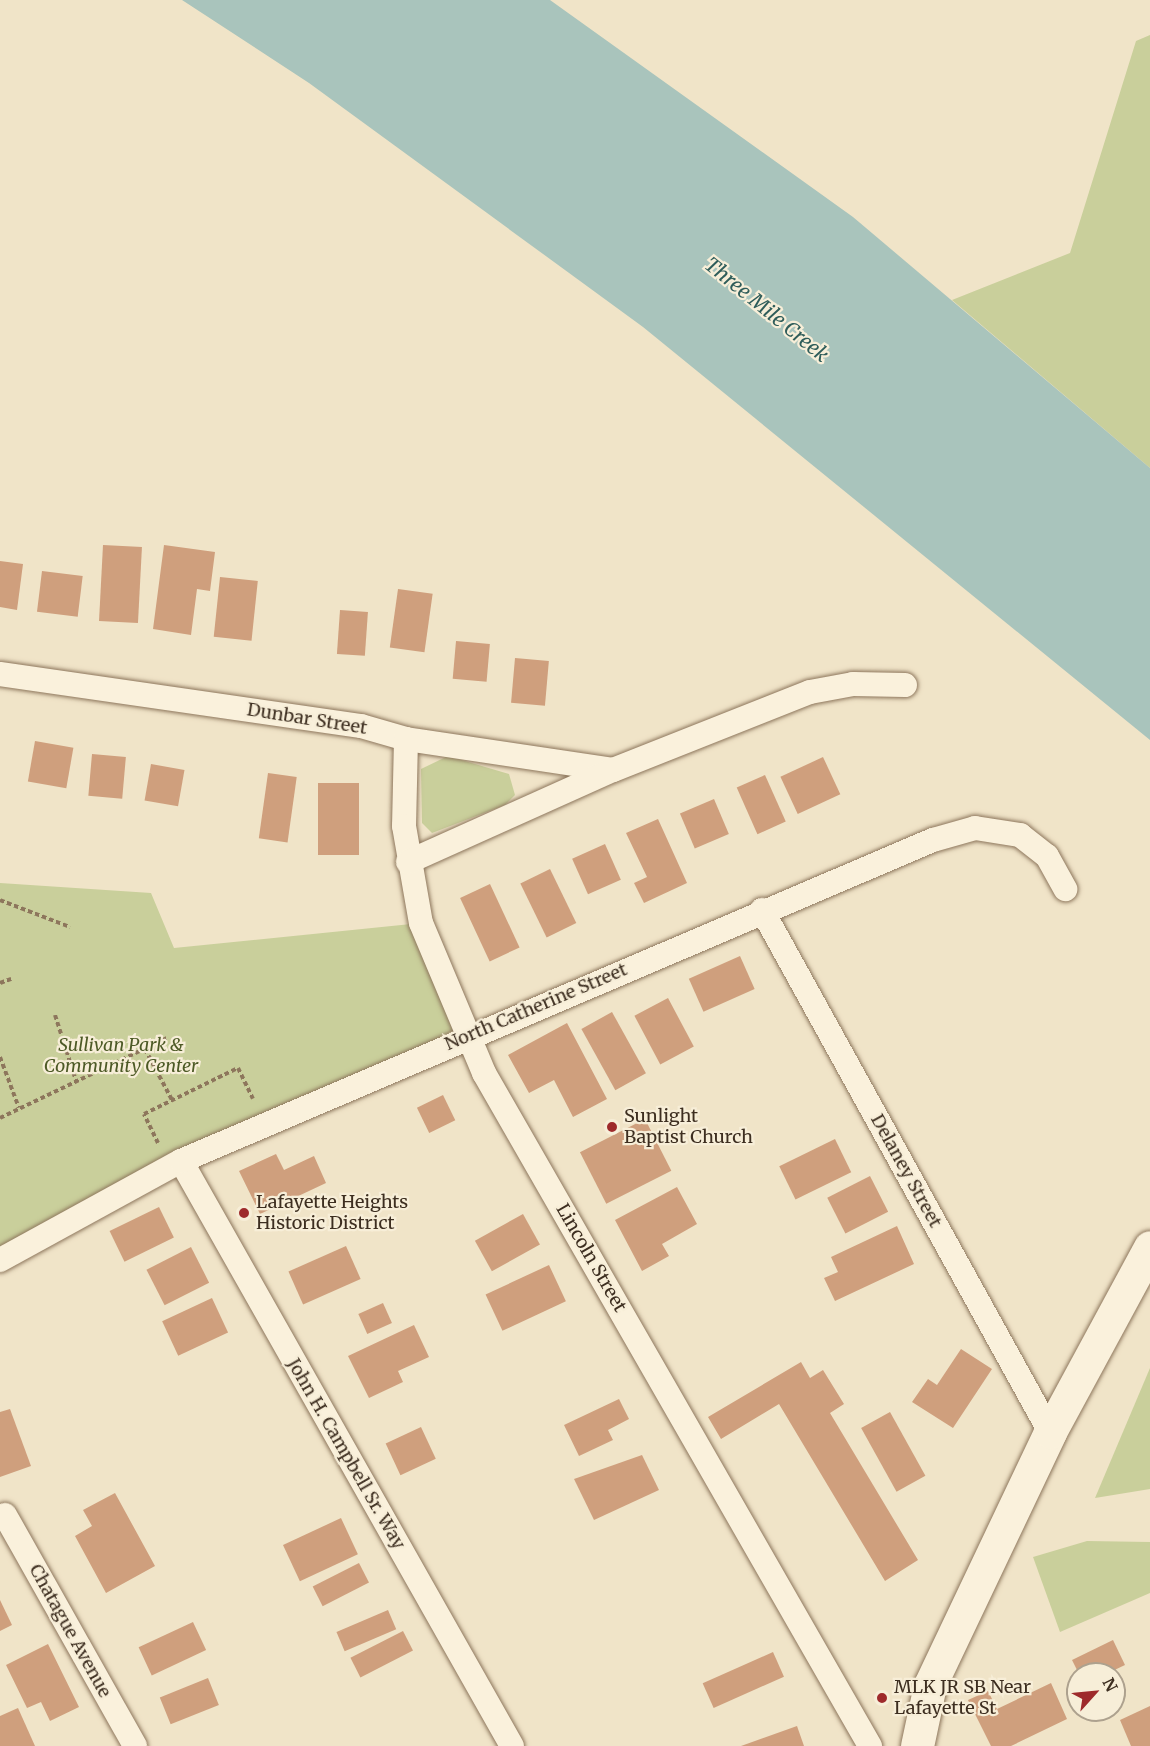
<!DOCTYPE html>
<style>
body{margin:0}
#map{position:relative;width:1150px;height:1746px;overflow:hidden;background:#f0e4c8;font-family:Merriweather,serif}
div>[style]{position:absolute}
.green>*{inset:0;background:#c9cf9b}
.water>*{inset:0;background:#a9c4bc}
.building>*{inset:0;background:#cf9f7d;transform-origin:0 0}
.path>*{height:4px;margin-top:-2px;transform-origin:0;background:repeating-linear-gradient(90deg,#8d765c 0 4.5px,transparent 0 7.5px)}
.roads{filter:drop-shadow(0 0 2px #8d765c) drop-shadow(0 0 2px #8d765c)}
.minor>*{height:24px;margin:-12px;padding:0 12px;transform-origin:12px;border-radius:12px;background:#faf1dc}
.secondary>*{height:33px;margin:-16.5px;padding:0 16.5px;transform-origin:16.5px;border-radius:16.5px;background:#faf1dc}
.dots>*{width:16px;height:16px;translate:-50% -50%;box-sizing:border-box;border:3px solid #f7eed8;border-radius:50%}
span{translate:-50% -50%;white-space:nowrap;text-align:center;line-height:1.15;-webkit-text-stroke:4.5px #f7eed8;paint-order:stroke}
.street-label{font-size:18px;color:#3d2e20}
.park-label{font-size:18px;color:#4d5a26;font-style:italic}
.poi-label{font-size:18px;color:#3d2e20}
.left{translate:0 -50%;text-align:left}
.water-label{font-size:20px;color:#2f5d5a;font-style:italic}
.north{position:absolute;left:1066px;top:1662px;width:60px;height:60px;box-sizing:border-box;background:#f7eed8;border:2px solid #ada18e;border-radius:50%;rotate:63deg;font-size:16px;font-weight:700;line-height:24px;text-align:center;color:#3d2e20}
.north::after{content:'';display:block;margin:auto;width:21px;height:27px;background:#9e2a2b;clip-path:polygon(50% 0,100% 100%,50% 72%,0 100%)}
</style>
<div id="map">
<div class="green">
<div style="clip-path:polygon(1150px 35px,1150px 468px,952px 300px,1070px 253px,1136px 41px)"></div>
<div style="clip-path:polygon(448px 756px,509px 774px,515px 795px,505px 805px,432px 833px,422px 823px,421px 769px)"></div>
<div style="clip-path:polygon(0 883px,151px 893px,174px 948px,421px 923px,472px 1035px,0 1260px)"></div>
<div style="clip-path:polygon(1150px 1368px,1150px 1489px,1095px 1498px)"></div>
<div style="clip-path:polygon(1087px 1541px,1150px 1542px,1150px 1593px,1060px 1632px,1033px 1557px)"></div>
</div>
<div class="water">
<div style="clip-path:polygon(182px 0,550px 0,853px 217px,1150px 468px,1150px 740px,643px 327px,309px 83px)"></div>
</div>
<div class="building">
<div style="left:103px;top:545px;width:39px;height:76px;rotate:3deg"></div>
<div style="clip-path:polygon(164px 545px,215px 552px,210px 591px,197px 589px,191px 635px,153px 629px)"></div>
<div style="clip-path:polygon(0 561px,23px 564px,17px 610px,0 607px)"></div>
<div style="left:42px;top:571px;width:41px;height:41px;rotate:7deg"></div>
<div style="left:220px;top:577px;width:38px;height:60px;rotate:6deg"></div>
<div style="left:398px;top:589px;width:35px;height:59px;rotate:8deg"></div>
<div style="left:340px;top:610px;width:28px;height:44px;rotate:4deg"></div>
<div style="left:456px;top:641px;width:34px;height:38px;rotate:5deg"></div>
<div style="left:515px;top:658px;width:34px;height:45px;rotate:5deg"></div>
<div style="left:35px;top:741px;width:39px;height:41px;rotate:10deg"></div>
<div style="left:92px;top:754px;width:34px;height:42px;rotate:5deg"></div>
<div style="left:823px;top:757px;width:41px;height:47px;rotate:65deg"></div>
<div style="left:151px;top:764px;width:34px;height:37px;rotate:10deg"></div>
<div style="left:268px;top:773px;width:29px;height:66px;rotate:8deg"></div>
<div style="left:765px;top:775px;width:51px;height:31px;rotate:66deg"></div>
<div style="left:318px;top:783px;width:41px;height:72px"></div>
<div style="left:714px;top:799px;width:38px;height:37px;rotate:67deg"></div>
<div style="clip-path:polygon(658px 819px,687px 883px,644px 903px,634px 883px,647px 877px,626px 833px)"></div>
<div style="left:605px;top:844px;width:39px;height:36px;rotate:66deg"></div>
<div style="left:550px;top:869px;width:60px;height:33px;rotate:64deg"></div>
<div style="left:490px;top:884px;width:70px;height:33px;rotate:65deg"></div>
<div style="left:740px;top:956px;width:36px;height:56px;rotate:66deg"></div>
<div style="left:668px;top:998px;width:55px;height:38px;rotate:62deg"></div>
<div style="left:612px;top:1012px;width:70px;height:35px;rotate:61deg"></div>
<div style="clip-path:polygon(567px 1023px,607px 1099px,573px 1117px,554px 1080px,529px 1093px,508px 1055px)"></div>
<div style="left:443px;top:1095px;width:28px;height:29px;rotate:64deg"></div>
<div style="left:645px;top:1119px;width:58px;height:73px;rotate:63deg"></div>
<div style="left:835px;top:1139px;width:37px;height:62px;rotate:64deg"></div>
<div style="clip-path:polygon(276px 1154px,284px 1170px,314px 1156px,326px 1183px,260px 1214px,239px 1171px)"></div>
<div style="left:870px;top:1176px;width:40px;height:48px;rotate:63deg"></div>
<div style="clip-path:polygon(677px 1187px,697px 1224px,662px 1244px,669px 1256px,642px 1271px,615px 1220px)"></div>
<div style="left:159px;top:1207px;width:34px;height:55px;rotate:64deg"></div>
<div style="left:523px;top:1214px;width:35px;height:55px;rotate:61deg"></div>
<div style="clip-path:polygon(897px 1226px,914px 1264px,835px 1301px,824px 1278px,838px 1272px,831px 1257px)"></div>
<div style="left:346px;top:1246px;width:36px;height:63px;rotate:66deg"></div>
<div style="left:191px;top:1247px;width:40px;height:50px;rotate:63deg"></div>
<div style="left:549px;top:1265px;width:40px;height:70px;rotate:65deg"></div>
<div style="left:212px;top:1298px;width:38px;height:55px;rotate:65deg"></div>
<div style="left:383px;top:1303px;width:22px;height:27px;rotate:66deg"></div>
<div style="clip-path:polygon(414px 1325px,429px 1357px,398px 1371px,403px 1382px,369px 1398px,348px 1356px)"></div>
<div style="clip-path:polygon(961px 1349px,992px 1369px,953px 1428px,912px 1402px,928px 1379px,937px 1385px)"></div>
<div style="clip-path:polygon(801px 1362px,810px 1378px,823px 1370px,844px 1404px,830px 1413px,918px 1560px,885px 1581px,779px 1404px,721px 1439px,708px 1417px)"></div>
<div style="clip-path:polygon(619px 1399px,629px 1419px,608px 1430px,613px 1440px,579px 1456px,564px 1425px)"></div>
<div style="clip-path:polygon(10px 1409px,31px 1466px,0 1477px,0 1412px)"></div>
<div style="left:890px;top:1412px;width:73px;height:33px;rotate:61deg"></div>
<div style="left:421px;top:1427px;width:35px;height:39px;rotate:65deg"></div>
<div style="clip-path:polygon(642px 1455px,659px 1490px,594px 1520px,574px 1479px)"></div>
<div style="clip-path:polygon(115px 1493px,155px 1566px,106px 1593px,75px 1536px,92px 1526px,83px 1510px)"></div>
<div style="left:341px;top:1518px;width:40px;height:64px;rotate:65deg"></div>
<div style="left:359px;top:1563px;width:22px;height:52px;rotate:63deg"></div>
<div style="clip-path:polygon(0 1600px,12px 1625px,0 1631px)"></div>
<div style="left:388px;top:1610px;width:21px;height:56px;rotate:67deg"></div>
<div style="left:193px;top:1622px;width:31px;height:60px;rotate:65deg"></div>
<div style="left:403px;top:1631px;width:22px;height:59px;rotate:63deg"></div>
<div style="clip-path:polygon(1113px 1640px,1125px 1665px,1106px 1674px,1079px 1674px,1072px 1660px)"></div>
<div style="clip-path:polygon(48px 1644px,79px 1707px,50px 1721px,41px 1702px,27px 1708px,6px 1665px)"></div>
<div style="left:773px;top:1652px;width:27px;height:77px;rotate:66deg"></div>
<div style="left:208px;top:1678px;width:29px;height:52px;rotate:68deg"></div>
<div style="clip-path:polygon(1051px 1683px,1067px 1719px,1011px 1746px,991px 1746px,968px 1700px,988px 1691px,997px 1709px)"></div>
<div style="clip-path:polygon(1150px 1706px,1150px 1746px,1131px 1746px,1120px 1720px)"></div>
<div style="clip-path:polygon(18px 1708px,35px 1746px,0 1746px,0 1716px)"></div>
<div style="clip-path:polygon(797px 1726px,804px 1746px,741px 1746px)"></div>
</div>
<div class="path">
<div style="left:0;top:900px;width:75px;rotate:21.1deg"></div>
<div style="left:0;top:983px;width:12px;rotate:-20deg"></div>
<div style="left:55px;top:1015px;width:69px;rotate:72.3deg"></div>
<div style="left:145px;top:1049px;width:58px;rotate:62.1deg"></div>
<div style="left:0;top:1057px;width:54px;rotate:69.6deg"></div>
<div style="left:0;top:1118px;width:185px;rotate:-25.6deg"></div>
<div style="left:158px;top:1143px;width:32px;rotate:-116deg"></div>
<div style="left:144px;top:1114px;width:105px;rotate:-26.1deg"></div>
<div style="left:238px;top:1068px;width:34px;rotate:64deg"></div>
</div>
<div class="roads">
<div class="minor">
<div style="left:0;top:674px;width:365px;rotate:8.2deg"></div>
<div style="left:361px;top:726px;width:47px;rotate:16.1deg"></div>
<div style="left:406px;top:739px;width:209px;rotate:8.5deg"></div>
<div style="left:406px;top:739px;width:87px;rotate:91.3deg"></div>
<div style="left:404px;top:826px;width:98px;rotate:80.1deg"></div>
<div style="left:421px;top:923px;width:163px;rotate:67.2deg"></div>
<div style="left:484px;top:1073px;width:776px;rotate:60.16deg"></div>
<div style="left:408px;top:862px;width:225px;rotate:-24.2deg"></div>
<div style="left:613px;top:770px;width:212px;rotate:-21.6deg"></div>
<div style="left:810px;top:692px;width:44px;rotate:-10.5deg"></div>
<div style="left:853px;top:684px;width:52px;rotate:1.1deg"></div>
<div style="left:762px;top:910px;width:596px;rotate:61.11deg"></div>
<div style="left:181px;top:1161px;width:672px;rotate:60.5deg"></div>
<div style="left:0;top:1260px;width:206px;rotate:-28.7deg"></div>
<div style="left:181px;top:1161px;width:818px;rotate:-23.12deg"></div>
<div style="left:933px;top:840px;width:44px;rotate:-15.9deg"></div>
<div style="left:975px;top:828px;width:46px;rotate:8.8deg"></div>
<div style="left:1020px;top:835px;width:34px;rotate:38deg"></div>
<div style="left:1047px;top:856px;width:38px;rotate:61deg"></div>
<div style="left:5px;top:1515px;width:265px;rotate:60.6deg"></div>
</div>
<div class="secondary">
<div style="left:917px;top:1746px;width:62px;rotate:-78deg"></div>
<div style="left:930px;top:1685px;width:280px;rotate:-64.6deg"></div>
<div style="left:1050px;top:1432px;width:210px;rotate:-61.6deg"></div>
</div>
</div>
<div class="dots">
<div style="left:612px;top:1127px;background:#9e2a2b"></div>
<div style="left:244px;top:1213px;background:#9e2a2b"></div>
<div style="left:882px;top:1698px;background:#9e2a2b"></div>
</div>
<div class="street-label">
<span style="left:307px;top:719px;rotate:9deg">Dunbar Street</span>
<span style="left:536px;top:1007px;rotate:-23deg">North Catherine Street</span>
<span style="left:906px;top:1171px;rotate:61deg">Delaney Street</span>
<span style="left:591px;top:1258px;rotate:60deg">Lincoln Street</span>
<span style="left:346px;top:1454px;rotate:60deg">John H. Campbell Sr. Way</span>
<span style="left:70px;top:1631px;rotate:61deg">Chatague Avenue</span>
</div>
<div class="park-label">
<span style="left:121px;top:1056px">Sullivan Park &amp;<br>Community Center</span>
</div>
<div class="poi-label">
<span class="left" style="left:624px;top:1127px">Sunlight<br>Baptist Church</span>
<span class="left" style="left:256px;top:1213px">Lafayette Heights<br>Historic District</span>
<span class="left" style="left:894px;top:1698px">MLK JR SB Near<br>Lafayette St</span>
</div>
<div class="water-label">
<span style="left:767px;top:309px;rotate:39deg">Three Mile Creek</span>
</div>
<div class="north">N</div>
</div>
